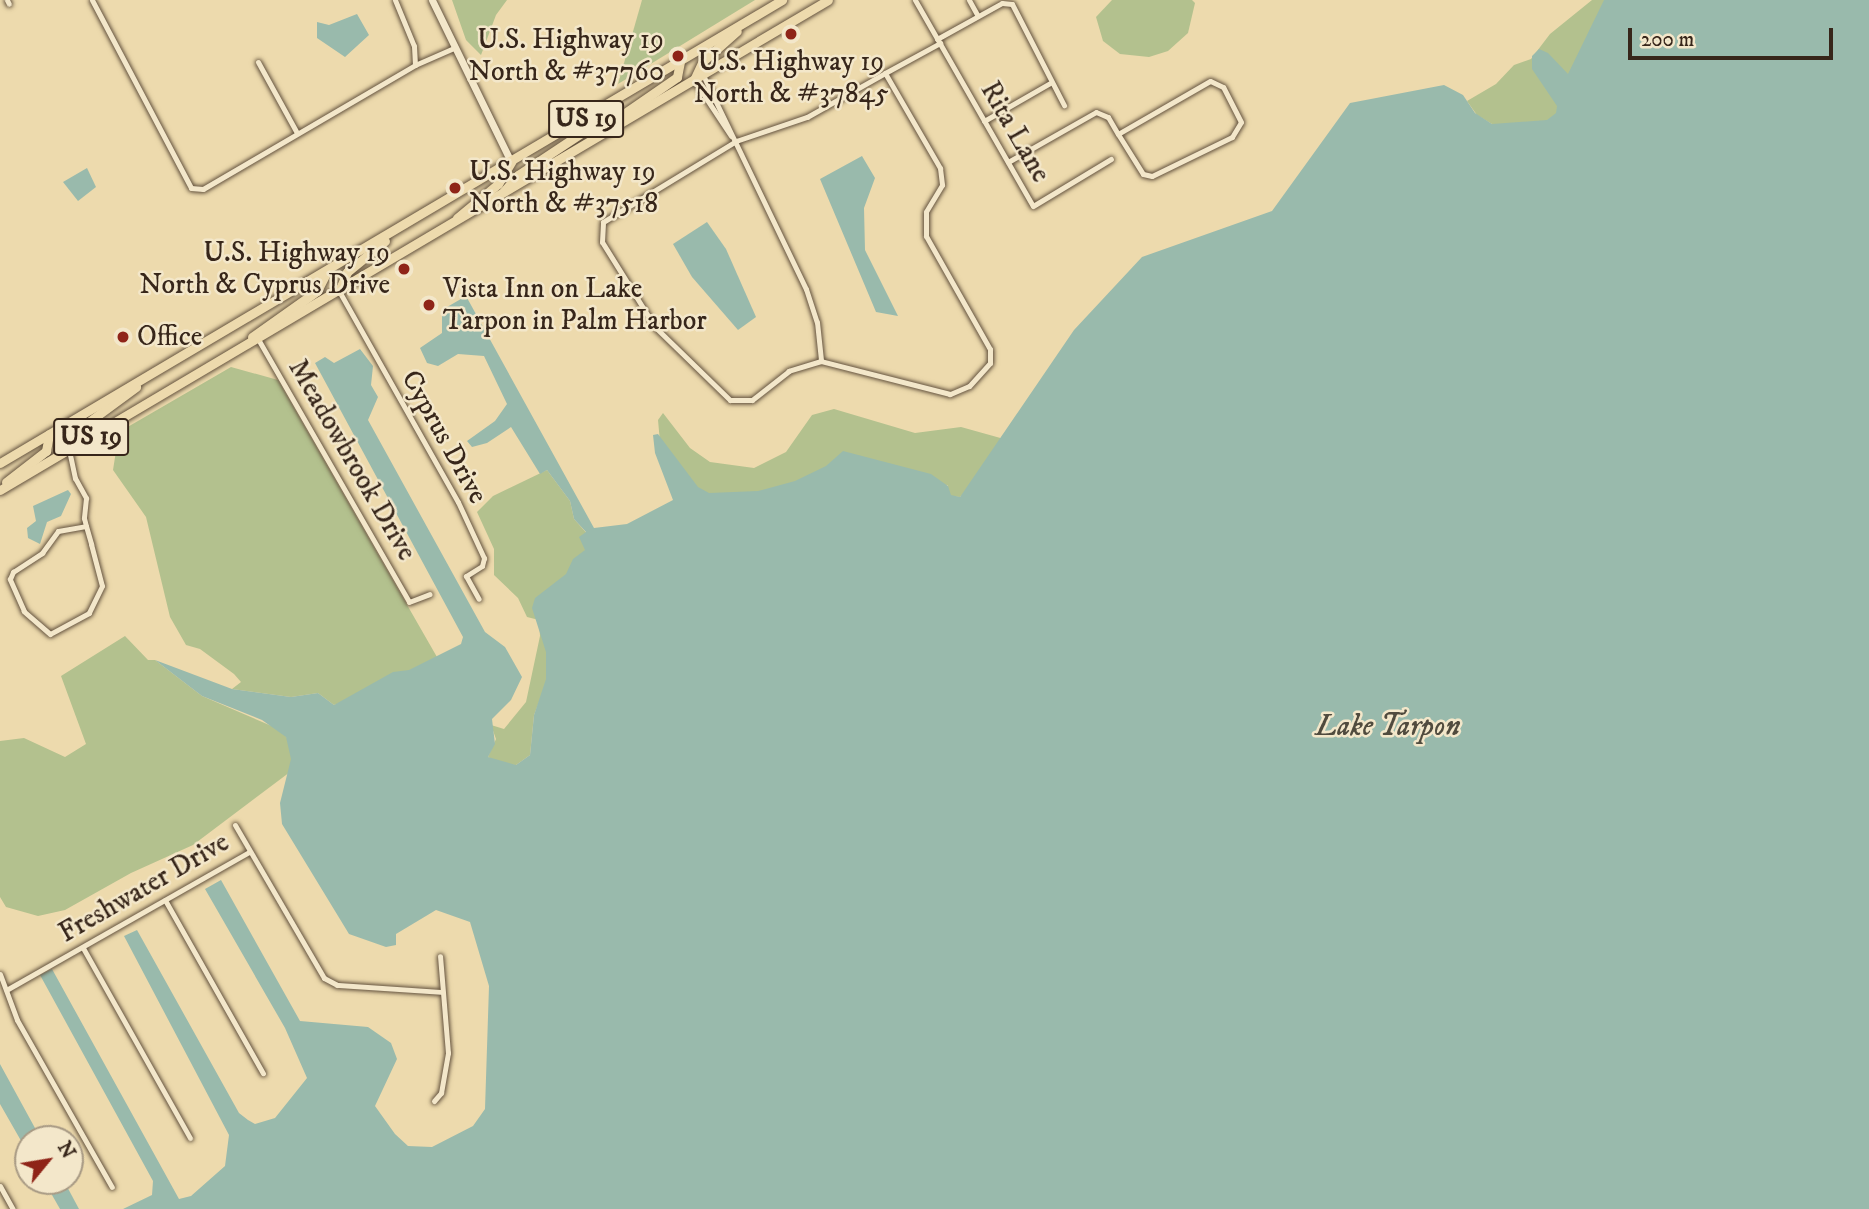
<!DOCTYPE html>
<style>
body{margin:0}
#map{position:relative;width:1869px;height:1209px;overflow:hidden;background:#eddaad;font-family:"IM FELL DW Pica",serif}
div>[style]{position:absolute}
.green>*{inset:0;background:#b3c18e}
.water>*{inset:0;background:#99baac}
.roads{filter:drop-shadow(0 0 2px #64533f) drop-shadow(0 0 2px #64533f)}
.minor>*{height:5px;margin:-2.5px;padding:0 2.5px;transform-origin:2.5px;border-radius:2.5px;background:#f3e7ca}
.tertiary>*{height:7px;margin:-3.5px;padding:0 3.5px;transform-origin:3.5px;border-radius:3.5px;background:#f3e7ca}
.trunk>*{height:9px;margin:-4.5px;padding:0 4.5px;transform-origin:4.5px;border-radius:4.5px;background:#eddaad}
.dots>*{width:19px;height:19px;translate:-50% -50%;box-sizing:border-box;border:4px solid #f3e7ca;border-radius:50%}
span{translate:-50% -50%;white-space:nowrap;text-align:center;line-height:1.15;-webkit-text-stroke:5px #f3e7ca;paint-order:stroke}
.shield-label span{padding:2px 5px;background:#f3e7ca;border:2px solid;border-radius:5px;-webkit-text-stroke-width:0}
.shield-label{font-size:26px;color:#37261a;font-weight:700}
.poi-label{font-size:28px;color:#37261a}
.right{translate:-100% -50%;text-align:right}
.left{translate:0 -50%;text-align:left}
.street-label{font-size:28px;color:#37261a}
.water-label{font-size:30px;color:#504b3e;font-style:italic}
.north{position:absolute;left:14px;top:1125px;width:70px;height:70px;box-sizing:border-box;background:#f3e7ca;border:2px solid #a89a84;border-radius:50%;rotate:60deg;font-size:19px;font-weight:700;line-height:28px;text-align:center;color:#37261a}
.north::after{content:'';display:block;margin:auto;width:24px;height:32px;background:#8f2418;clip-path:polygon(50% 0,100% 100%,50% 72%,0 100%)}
.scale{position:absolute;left:1628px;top:28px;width:205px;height:32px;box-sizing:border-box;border:4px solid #37261a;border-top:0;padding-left:9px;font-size:21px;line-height:24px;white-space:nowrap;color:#37261a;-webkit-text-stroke:5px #f3e7ca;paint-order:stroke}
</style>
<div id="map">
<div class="green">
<div style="clip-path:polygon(452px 0,507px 0,496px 15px,481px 55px,466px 40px)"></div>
<div style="clip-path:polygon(642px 0,755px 0,618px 84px)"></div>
<div style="clip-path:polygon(1112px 0,1192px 0,1195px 3px,1188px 33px,1168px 51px,1149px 57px,1120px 54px,1103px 41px,1096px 17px)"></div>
<div style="clip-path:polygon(1592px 0,1617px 0,1561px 112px,1533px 133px,1492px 124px,1477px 115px,1467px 101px,1496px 84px,1514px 65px,1531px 59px,1550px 34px)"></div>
<div style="clip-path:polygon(231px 367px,278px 380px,441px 664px,334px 705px,318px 693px,291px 697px,232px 689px,241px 682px,234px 674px,200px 649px,186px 645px,170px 617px,146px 517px,113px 470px,119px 432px)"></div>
<div style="clip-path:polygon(834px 409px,915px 433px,961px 427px,1004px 439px,986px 469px,960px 497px,940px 495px,948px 485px,825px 480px,704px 509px,660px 442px,658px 420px,663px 413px,690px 448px,710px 462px,754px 468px,786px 452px,812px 415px)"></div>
<div style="clip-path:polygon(547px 470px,570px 501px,574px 519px,598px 546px,534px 715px,530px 755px,516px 765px,502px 764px,488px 757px,496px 739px,491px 725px,504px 729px,526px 702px,540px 636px,539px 620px,527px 617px,518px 598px,494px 575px,494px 549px,477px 512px,493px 496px)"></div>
<div style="clip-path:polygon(125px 636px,148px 660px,155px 660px,202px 696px,281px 730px,293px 746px,290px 772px,193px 845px,131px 873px,65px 910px,38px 916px,6px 907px,0 897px,0 741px,24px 738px,65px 757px,86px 744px,61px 676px)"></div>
</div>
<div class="water">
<div style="clip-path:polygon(1604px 0,1869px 0,1869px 1209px,123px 1209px,152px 1195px,153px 1181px,40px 975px,52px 969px,179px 1199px,191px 1196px,225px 1166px,229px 1135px,124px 936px,137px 930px,239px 1113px,248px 1120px,255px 1124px,275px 1118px,307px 1078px,285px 1028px,205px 889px,221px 880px,300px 1021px,368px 1027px,391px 1043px,397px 1059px,375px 1106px,395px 1134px,408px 1146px,432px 1147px,473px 1126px,485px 1109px,489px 986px,470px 922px,436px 910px,396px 934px,396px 945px,386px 947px,349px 934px,282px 824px,280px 803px,291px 759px,286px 737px,262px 720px,202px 696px,155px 660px,232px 689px,291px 697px,318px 693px,334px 705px,393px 672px,409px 670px,461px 644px,463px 637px,315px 363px,325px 357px,334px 363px,360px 349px,373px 366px,371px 385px,378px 397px,368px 420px,485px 632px,505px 647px,522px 677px,511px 700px,492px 719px,495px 744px,488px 757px,516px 765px,530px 755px,534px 715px,546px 679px,546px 652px,532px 608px,535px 598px,566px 574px,573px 559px,585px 550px,579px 537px,586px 532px,574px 519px,570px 501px,547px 470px,540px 474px,511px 427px,487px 443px,472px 447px,467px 441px,495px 421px,507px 404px,484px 356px,458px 354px,438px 366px,427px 363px,420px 348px,442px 333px,442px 310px,466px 296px,594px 528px,627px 524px,673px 500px,655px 453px,653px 435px,658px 434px,698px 487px,709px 493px,758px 491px,795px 481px,826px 466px,843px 451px,931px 474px,948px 486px,951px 495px,960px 497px,1074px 330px,1142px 257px,1272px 211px,1350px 103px,1444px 85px,1463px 95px,1475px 113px,1492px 124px,1547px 120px,1556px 113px,1557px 106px,1532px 69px,1532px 56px,1539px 49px,1548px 53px,1568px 74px)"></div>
<div style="clip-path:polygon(357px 14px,369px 35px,345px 57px,317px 38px,317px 22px,329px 25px)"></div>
<div style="clip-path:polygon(862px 156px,875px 178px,864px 208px,865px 250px,898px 316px,876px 312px,820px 179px)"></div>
<div style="clip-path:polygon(87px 168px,96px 187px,78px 201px,63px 182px)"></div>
<div style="clip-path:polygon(707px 222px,726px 249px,756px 317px,738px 330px,692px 277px,673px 244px)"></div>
<div style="clip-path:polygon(68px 490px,71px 494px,61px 516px,47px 522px,40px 544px,28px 538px,27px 528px,36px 521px,33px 506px)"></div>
<div style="clip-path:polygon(0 1064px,41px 1139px,28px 1139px,28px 1153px,0 1104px)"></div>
<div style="clip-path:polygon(44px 1181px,64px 1181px,79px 1209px,60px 1209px)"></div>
</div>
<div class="roads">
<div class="minor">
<div style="left:7px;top:0;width:4px;rotate:63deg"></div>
<div style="left:92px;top:0;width:212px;rotate:62.2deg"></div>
<div style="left:191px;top:188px;width:12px;rotate:5deg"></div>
<div style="left:203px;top:189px;width:246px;rotate:-30.3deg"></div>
<div style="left:415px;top:65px;width:43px;rotate:-23.6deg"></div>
<div style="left:395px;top:0;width:50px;rotate:67.6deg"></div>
<div style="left:414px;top:46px;width:19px;rotate:87deg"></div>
<div style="left:915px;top:0;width:237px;rotate:60.2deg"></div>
<div style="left:1033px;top:206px;width:91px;rotate:-31.1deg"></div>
<div style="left:969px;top:0;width:18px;rotate:61deg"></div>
<div style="left:937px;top:39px;width:74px;rotate:-29deg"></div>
<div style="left:1002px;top:3px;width:10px;rotate:6deg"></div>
<div style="left:1012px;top:4px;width:114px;rotate:62.8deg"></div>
<div style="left:258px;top:62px;width:81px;rotate:61.2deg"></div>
<div style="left:885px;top:73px;width:110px;rotate:59.9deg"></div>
<div style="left:940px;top:168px;width:17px;rotate:83deg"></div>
<div style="left:942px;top:185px;width:31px;rotate:121deg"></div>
<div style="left:926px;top:212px;width:24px;rotate:90deg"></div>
<div style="left:926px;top:236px;width:130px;rotate:60.5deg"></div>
<div style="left:990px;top:349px;width:14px;rotate:90deg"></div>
<div style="left:990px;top:363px;width:31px;rotate:132deg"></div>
<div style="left:969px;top:386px;width:21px;rotate:157deg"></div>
<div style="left:950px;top:394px;width:133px;rotate:-165.7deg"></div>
<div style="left:821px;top:361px;width:34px;rotate:163deg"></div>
<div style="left:789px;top:371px;width:47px;rotate:141.9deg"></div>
<div style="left:752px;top:400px;width:22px;rotate:180deg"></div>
<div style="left:730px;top:400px;width:105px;rotate:-135.8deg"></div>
<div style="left:655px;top:327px;width:100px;rotate:-121.9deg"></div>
<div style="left:602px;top:242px;width:20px;rotate:-87deg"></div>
<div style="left:603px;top:222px;width:156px;rotate:-31.3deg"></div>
<div style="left:736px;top:141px;width:75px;rotate:-18.7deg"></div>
<div style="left:807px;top:117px;width:90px;rotate:-29.4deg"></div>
<div style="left:885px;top:73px;width:63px;rotate:-28.6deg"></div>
<div style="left:703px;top:75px;width:237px;rotate:64.3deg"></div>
<div style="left:806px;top:289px;width:35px;rotate:72deg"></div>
<div style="left:817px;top:322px;width:39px;rotate:84deg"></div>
<div style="left:694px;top:80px;width:67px;rotate:56.5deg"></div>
<div style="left:984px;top:121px;width:76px;rotate:-29.9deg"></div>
<div style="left:1008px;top:162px;width:101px;rotate:-29.6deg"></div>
<div style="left:1096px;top:112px;width:13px;rotate:23deg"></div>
<div style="left:1108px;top:117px;width:20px;rotate:60deg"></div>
<div style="left:1118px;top:134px;width:47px;rotate:58deg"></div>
<div style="left:1143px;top:174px;width:9px;rotate:13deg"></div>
<div style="left:1152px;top:176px;width:89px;rotate:-26deg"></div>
<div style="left:1232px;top:137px;width:17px;rotate:-59deg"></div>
<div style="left:1241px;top:122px;width:39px;rotate:-117deg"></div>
<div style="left:1223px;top:87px;width:14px;rotate:-155deg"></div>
<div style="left:1210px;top:81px;width:106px;rotate:150.1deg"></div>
<div style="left:339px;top:291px;width:242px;rotate:60.6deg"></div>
<div style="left:458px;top:502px;width:62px;rotate:65.1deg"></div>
<div style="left:484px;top:558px;width:8px;rotate:104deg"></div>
<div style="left:482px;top:566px;width:19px;rotate:148deg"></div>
<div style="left:466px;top:576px;width:26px;rotate:61deg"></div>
<div style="left:258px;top:339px;width:303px;rotate:60.1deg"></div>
<div style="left:409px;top:602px;width:22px;rotate:-21deg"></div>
<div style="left:69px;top:450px;width:29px;rotate:78deg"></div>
<div style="left:75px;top:478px;width:23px;rotate:61deg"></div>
<div style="left:86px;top:498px;width:20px;rotate:96deg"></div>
<div style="left:84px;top:518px;width:8px;rotate:76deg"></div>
<div style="left:86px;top:526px;width:19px;rotate:74deg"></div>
<div style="left:91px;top:544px;width:43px;rotate:75.3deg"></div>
<div style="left:102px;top:586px;width:30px;rotate:116deg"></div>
<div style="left:89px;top:613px;width:44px;rotate:151.7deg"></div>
<div style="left:50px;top:634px;width:35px;rotate:-139deg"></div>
<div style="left:24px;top:611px;width:35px;rotate:-114deg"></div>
<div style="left:10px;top:579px;width:8px;rotate:-67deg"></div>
<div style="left:13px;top:572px;width:35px;rotate:-33deg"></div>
<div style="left:42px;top:553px;width:27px;rotate:-54deg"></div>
<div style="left:58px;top:531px;width:28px;rotate:-10deg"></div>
<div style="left:235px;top:825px;width:177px;rotate:59.8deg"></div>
<div style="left:324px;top:978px;width:15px;rotate:28deg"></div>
<div style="left:337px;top:985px;width:105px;rotate:3.8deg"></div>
<div style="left:165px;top:900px;width:199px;rotate:60.5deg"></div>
<div style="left:83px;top:948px;width:218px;rotate:60.6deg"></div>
<div style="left:0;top:974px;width:49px;rotate:69.7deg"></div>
<div style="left:17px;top:1020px;width:192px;rotate:60.4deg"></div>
<div style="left:8px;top:989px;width:277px;rotate:-29.6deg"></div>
<div style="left:434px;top:1101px;width:11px;rotate:-49deg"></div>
<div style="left:441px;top:1093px;width:41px;rotate:-80.1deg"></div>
<div style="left:448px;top:1053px;width:97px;rotate:-94.7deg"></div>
<div style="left:0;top:1186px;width:26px;rotate:61deg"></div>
</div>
<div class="tertiary">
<div style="left:432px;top:0;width:180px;rotate:64deg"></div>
</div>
<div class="trunk">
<div style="left:694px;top:80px;width:21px;rotate:-65deg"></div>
<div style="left:703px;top:61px;width:45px;rotate:-41.4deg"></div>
<div style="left:613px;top:128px;width:16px;rotate:-55deg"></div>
<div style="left:622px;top:115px;width:67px;rotate:-34.6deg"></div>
<div style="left:677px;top:77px;width:16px;rotate:-79deg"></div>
<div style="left:504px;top:191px;width:21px;rotate:-49deg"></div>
<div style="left:518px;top:175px;width:100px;rotate:-33.5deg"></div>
<div style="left:601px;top:120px;width:16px;rotate:-50deg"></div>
<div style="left:457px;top:218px;width:53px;rotate:-39.7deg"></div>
<div style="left:498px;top:184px;width:26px;rotate:-59deg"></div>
<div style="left:339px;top:291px;width:21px;rotate:-67deg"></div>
<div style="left:347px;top:272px;width:49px;rotate:-39.2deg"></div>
<div style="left:252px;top:337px;width:80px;rotate:-35.3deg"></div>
<div style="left:317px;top:291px;width:22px;rotate:-63deg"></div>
<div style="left:69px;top:450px;width:23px;rotate:-65deg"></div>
<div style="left:79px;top:429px;width:71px;rotate:-36.4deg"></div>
<div style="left:0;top:463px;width:909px;rotate:-30.63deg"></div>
<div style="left:6px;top:482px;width:51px;rotate:-37.8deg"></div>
<div style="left:46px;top:451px;width:17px;rotate:-80deg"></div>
<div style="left:0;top:490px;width:962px;rotate:-30.62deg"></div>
</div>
</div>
<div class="dots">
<div style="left:791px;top:34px;background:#8f2418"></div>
<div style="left:678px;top:56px;background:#8f2418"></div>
<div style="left:455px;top:188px;background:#8f2418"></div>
<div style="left:404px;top:269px;background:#8f2418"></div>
<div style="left:429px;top:305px;background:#8f2418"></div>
<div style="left:123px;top:337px;background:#8f2418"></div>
</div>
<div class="shield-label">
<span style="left:586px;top:119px">US 19</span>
<span style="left:91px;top:437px">US 19</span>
</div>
<div class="poi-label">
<span class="right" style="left:664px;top:56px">U.S. Highway 19<br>North &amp; #37760</span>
<span style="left:791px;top:78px">U.S. Highway 19<br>North &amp; #37845</span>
<span class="left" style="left:469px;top:188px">U.S. Highway 19<br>North &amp; #37518</span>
<span class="right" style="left:390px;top:269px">U.S. Highway 19<br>North &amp; Cyprus Drive</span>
<span class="left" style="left:443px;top:305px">Vista Inn on Lake<br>Tarpon in Palm Harbor</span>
<span class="left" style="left:137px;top:337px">Office</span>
</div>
<div class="street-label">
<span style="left:1015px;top:132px;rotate:60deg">Rita Lane</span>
<span style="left:444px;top:437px;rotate:61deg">Cyprus Drive</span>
<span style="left:352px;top:460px;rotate:60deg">Meadowbrook Drive</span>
<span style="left:144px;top:888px;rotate:-30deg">Freshwater Drive</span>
</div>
<div class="water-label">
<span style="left:1388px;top:727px">Lake Tarpon</span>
</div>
<div class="north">N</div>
<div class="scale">200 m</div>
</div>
